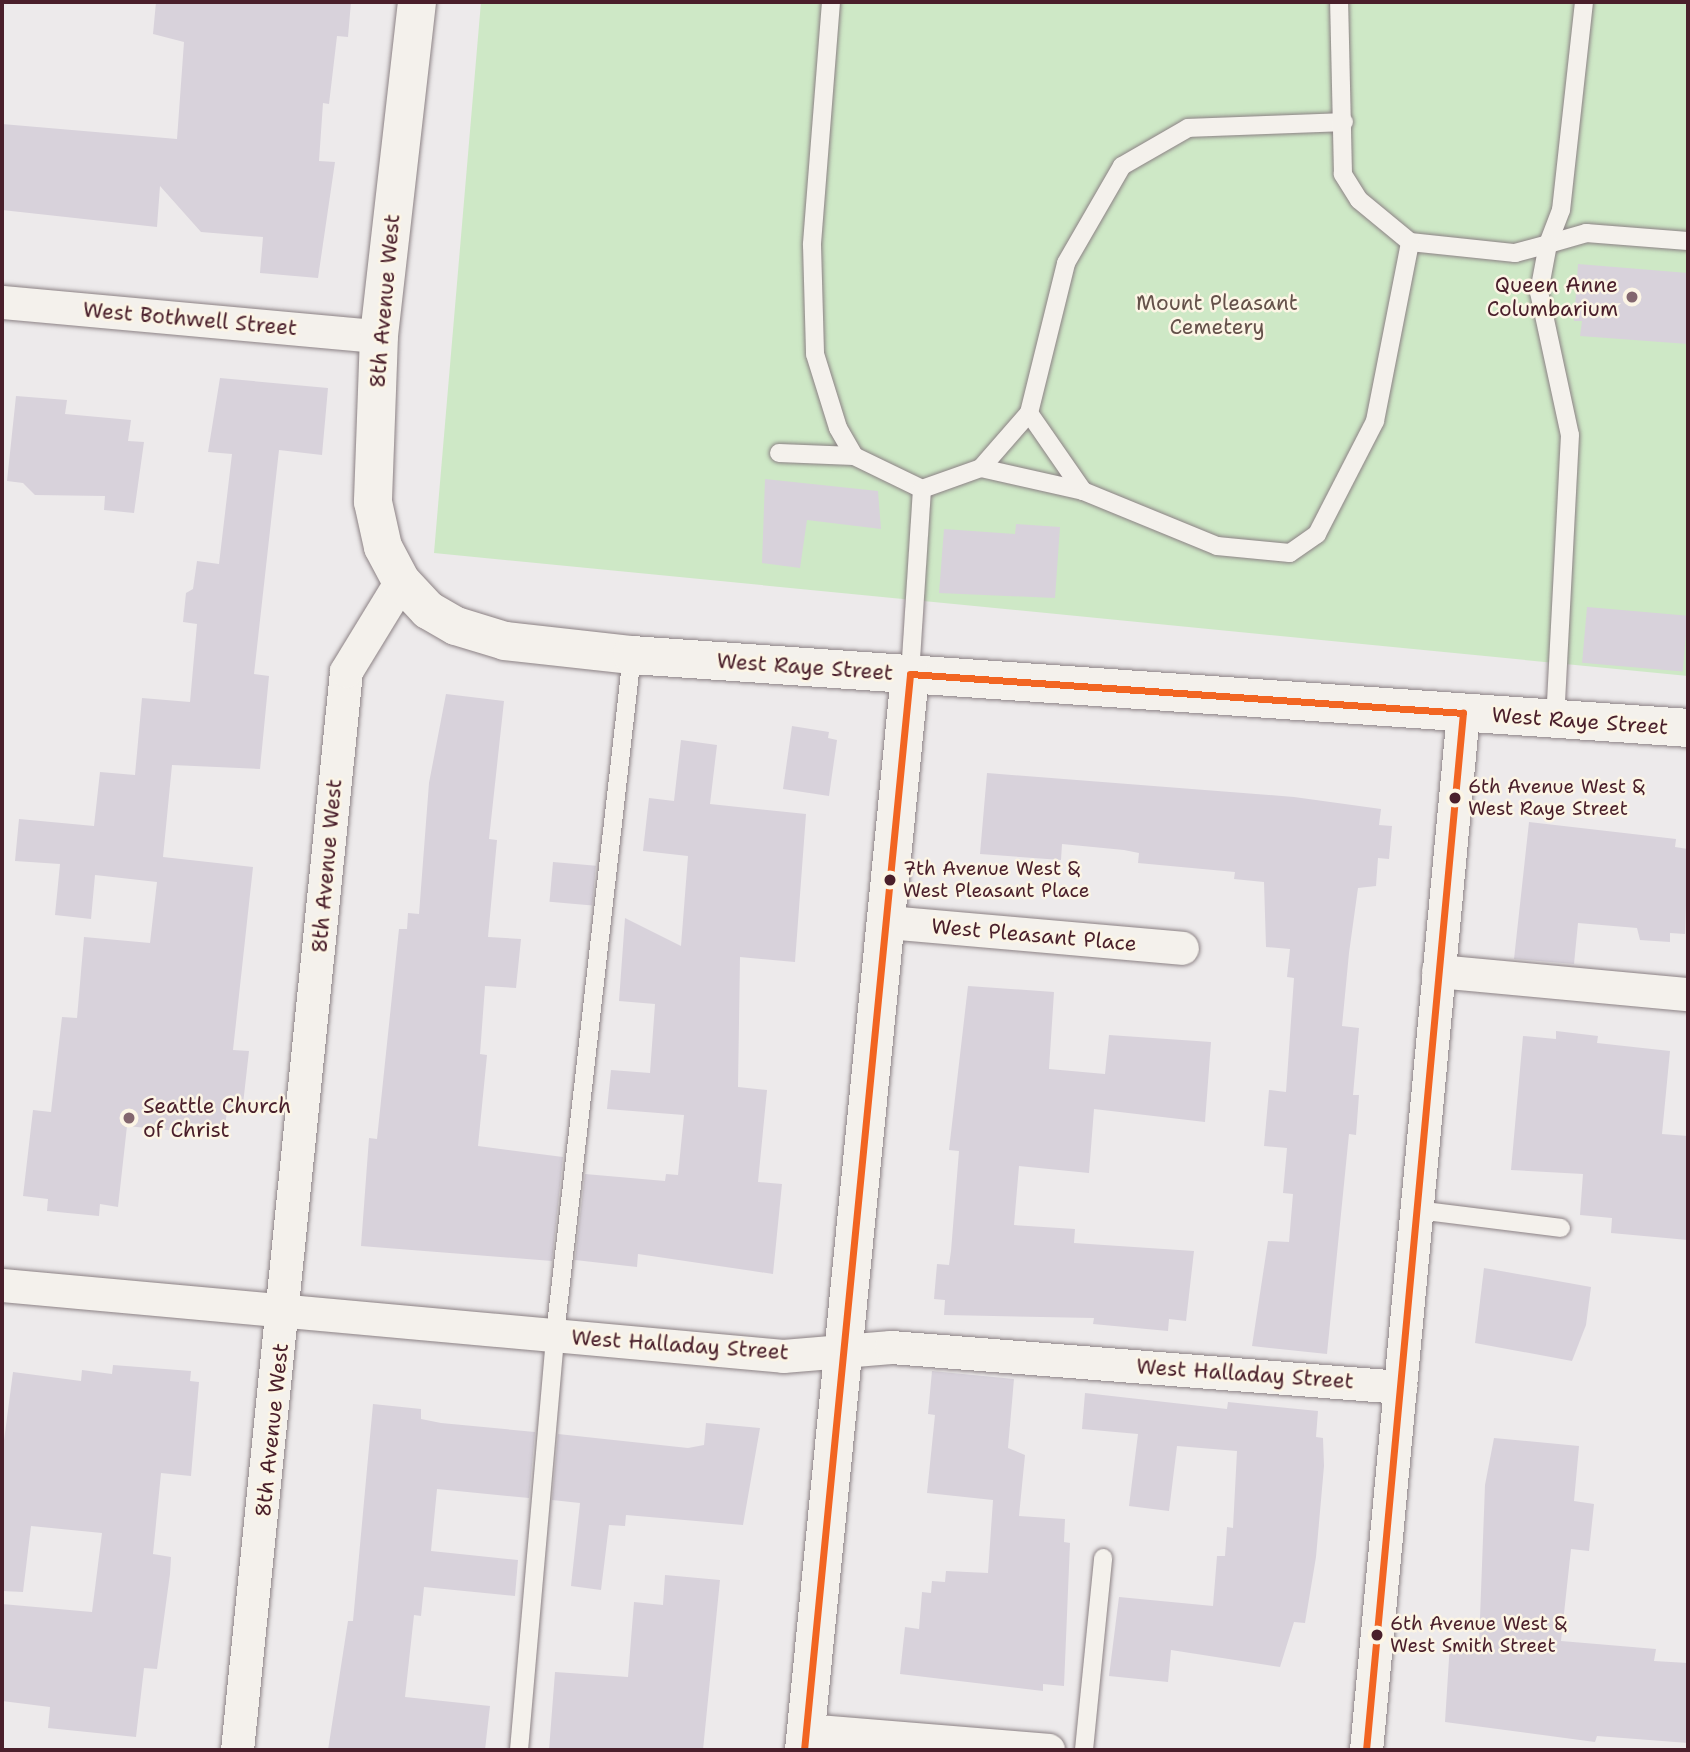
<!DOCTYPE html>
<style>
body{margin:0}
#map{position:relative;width:1690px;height:1752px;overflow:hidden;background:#edeaeb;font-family:"Shantell Sans",sans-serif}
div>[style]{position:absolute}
.green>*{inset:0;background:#cee8c6}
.building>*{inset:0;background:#d8d2db;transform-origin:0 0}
.roads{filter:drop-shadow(0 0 2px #8c8285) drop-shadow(0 0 2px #8c8285)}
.lane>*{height:18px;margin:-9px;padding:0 9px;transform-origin:9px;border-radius:9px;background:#f4f1ec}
.street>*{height:33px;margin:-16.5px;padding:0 16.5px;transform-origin:16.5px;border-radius:16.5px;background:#f4f1ec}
.secondary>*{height:38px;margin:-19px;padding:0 19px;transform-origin:19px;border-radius:19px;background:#f4f1ec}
.bus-1>*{height:7px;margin:-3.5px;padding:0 3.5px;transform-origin:3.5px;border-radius:3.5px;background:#f26522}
.dots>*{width:19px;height:19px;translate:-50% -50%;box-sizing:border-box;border:4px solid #fcf5e5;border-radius:50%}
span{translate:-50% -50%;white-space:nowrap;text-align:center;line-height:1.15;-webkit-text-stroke:5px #fcf5e5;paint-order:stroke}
.bus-label{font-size:19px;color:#4a1f2b}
.left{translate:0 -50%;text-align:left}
.poi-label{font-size:21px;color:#4a1f2b}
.right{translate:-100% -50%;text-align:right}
.street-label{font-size:21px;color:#4a1f2b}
.park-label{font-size:21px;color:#64514a}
.frame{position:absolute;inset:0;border:4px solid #4a1f2b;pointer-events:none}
</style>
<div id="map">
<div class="green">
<div style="clip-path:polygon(481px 2px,1688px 2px,1688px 676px,434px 553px)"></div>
</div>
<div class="building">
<div style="clip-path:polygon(156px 2px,351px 2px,348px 37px,337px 36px,329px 104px,323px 103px,319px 161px,335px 162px,318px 278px,260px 273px,263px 237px,201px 232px,160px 186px,157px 227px,2px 210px,2px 124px,177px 139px,184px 42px,153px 34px)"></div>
<div style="clip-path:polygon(1578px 264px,1688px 273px,1688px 344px,1580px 336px,1582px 321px,1574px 321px)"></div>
<div style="clip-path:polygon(220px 378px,328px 388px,322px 455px,279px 450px,254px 674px,269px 676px,260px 769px,172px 765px,163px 857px,253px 867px,233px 1050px,249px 1051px,242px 1113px,227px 1111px,225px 1127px,190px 1123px,177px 1131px,127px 1126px,118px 1207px,100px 1204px,99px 1216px,47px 1211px,48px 1199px,23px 1196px,33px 1110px,51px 1112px,62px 1017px,77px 1018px,84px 937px,150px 943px,157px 882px,95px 875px,91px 919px,55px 915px,60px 864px,15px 861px,19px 819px,94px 826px,100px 772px,135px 775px,142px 698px,190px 702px,197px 624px,183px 622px,186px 593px,193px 589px,197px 561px,219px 564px,232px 454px,208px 452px)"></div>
<div style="clip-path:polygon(16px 396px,67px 400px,65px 414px,131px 420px,128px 441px,144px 442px,134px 513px,104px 510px,105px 496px,35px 495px,23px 483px,7px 481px)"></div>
<div style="clip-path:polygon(765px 479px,878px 491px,881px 529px,807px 520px,800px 568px,762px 563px)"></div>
<div style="clip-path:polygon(1016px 524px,1060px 527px,1055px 598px,939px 593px,944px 529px,1015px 534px)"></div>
<div style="left:1587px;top:607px;width:101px;height:56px;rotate:5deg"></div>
<div style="clip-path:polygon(446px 694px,504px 701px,489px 839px,497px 840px,488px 937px,521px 939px,516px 988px,485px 986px,480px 1054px,487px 1055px,478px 1146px,563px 1157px,552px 1261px,361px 1246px,369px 1138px,377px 1139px,399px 929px,407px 929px,408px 913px,419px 914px,429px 783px)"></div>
<div style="clip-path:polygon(792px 726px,829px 732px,828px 738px,837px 740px,829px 796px,783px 789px)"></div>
<div style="clip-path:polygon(681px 740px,717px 745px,710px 804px,806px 814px,795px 962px,740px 957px,738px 1087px,767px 1090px,758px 1182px,782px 1184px,773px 1274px,638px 1254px,637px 1267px,575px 1260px,585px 1174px,665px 1181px,666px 1174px,678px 1175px,684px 1115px,607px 1109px,611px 1070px,650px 1073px,655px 1004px,619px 1001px,625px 918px,681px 946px,688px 856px,643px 851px,649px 798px,674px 801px)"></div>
<div style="clip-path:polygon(987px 773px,1294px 797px,1381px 809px,1379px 825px,1392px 826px,1389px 859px,1378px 858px,1376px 886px,1358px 888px,1349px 953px,1342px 1026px,1359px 1028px,1353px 1095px,1359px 1095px,1356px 1135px,1349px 1134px,1327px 1354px,1252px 1346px,1268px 1241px,1289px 1242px,1293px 1194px,1283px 1193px,1287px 1148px,1264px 1146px,1269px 1090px,1286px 1092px,1294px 978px,1287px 977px,1290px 949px,1266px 947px,1264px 882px,1234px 879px,1235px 872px,1138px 863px,1139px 853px,1124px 850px,1062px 844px,1061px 860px,980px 854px)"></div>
<div style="clip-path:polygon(1529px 822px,1676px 839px,1675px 847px,1688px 849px,1685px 934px,1670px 933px,1670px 942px,1640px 940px,1637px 928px,1578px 923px,1574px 964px,1514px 959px)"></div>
<div style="left:553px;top:862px;width:43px;height:40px;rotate:5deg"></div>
<div style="clip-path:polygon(968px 986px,1054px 992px,1049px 1069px,1105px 1074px,1109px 1035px,1211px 1042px,1205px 1122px,1094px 1109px,1089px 1173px,1019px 1166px,1014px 1225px,1075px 1229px,1074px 1243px,1194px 1251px,1186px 1321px,1169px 1319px,1168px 1331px,1093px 1324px,1094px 1318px,944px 1315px,945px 1300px,934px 1299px,937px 1264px,949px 1265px,951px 1251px,959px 1151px,949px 1150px)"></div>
<div style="clip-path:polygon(1556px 1031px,1598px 1036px,1597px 1043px,1670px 1051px,1662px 1134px,1688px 1136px,1688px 1240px,1611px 1233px,1612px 1218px,1580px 1215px,1583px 1174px,1511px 1170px,1523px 1036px,1556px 1039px)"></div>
<div style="clip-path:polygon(1484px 1268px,1591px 1287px,1586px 1325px,1572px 1361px,1475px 1343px)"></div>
<div style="clip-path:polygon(113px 1365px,191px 1371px,190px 1381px,199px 1382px,191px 1476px,161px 1473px,153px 1554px,171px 1557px,170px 1574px,157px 1669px,144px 1668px,136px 1737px,48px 1728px,50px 1707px,2px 1701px,2px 1604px,92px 1612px,102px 1533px,31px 1526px,23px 1592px,2px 1591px,3px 1448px,13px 1372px,81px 1381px,82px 1370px,112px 1374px)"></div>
<div style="clip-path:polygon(932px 1371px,1014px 1379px,1008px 1448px,1025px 1455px,1019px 1516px,1065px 1519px,1064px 1542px,1070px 1543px,1064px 1686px,1043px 1684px,1043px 1691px,900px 1674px,905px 1627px,919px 1629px,922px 1592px,931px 1593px,932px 1581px,945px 1582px,946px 1571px,988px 1573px,993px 1500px,927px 1493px,935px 1415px,928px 1414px)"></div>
<div style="clip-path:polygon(1085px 1393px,1227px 1409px,1228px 1402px,1318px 1411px,1316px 1437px,1323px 1438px,1324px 1466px,1316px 1557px,1305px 1623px,1294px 1622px,1280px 1667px,1171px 1650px,1168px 1682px,1109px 1676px,1119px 1597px,1213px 1606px,1217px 1556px,1225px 1556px,1227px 1527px,1233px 1528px,1237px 1451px,1177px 1446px,1169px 1511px,1129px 1506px,1138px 1434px,1082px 1429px)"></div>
<div style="clip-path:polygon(373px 1404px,421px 1409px,421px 1419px,441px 1423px,535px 1432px,529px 1498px,437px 1489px,431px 1551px,518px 1560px,515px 1596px,424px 1587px,421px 1616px,414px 1615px,405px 1697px,490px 1706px,485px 1750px,328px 1750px,348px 1621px,353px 1621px)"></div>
<div style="clip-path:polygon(706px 1423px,760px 1428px,743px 1525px,626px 1515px,625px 1526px,609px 1525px,601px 1590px,571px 1586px,580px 1503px,552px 1500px,558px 1434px,688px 1448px,704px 1445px)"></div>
<div style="clip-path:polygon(1494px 1438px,1579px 1446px,1574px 1501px,1594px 1504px,1589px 1551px,1571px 1549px,1561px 1641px,1656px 1649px,1654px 1661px,1688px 1663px,1688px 1743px,1597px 1736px,1595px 1742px,1445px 1722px,1450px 1643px,1479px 1645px,1485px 1485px)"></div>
<div style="clip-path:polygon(665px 1575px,720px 1580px,703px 1750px,549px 1750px,555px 1672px,628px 1677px,634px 1602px,663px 1605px)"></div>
</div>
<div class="roads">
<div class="lane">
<div style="left:831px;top:2px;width:244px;rotate:94.5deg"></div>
<div style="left:812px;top:245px;width:109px;rotate:88.4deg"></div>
<div style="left:815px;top:354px;width:77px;rotate:72.7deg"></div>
<div style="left:838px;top:428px;width:32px;rotate:60deg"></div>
<div style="left:854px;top:456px;width:76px;rotate:25.9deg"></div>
<div style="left:922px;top:489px;width:185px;rotate:93.7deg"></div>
<div style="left:1584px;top:2px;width:209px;rotate:96.3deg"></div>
<div style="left:1561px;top:210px;width:36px;rotate:111deg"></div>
<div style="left:1548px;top:244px;width:40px;rotate:-16deg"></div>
<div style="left:1586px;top:233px;width:102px;rotate:4.5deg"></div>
<div style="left:1410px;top:242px;width:106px;rotate:6deg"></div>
<div style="left:1515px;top:253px;width:34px;rotate:-15deg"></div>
<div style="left:1548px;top:244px;width:49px;rotate:100.6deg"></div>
<div style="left:1539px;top:292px;width:146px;rotate:77.8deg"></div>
<div style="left:1570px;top:435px;width:282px;rotate:93deg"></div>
<div style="left:1029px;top:413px;width:95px;rotate:55.3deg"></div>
<div style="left:779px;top:453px;width:75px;rotate:2.3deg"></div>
<div style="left:981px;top:468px;width:73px;rotate:-48.9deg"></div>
<div style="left:1029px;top:413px;width:154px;rotate:-76.1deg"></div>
<div style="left:1066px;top:263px;width:112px;rotate:-60deg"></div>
<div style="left:1122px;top:166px;width:76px;rotate:-29.9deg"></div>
<div style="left:1188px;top:128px;width:156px;rotate:-2.2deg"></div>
<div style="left:922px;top:489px;width:63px;rotate:-19.6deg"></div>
<div style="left:981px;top:468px;width:105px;rotate:12.7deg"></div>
<div style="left:1083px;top:491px;width:145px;rotate:22.3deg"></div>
<div style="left:1217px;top:546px;width:73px;rotate:5.5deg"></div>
<div style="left:1290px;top:553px;width:33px;rotate:-35deg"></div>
<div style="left:1317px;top:534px;width:127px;rotate:-62.8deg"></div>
<div style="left:1375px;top:421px;width:182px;rotate:-78.9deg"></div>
<div style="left:1410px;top:242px;width:66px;rotate:-140.5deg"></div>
<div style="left:1359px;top:200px;width:31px;rotate:-122deg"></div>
<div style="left:1343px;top:174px;width:172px;rotate:-91.3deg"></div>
<div style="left:1417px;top:1210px;width:145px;rotate:7.1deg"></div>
<div style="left:519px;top:1750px;width:417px;rotate:-85deg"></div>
<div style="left:555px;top:1335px;width:684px;rotate:-83.54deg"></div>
<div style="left:1084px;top:1750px;width:193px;rotate:-84.3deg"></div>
</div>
<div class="street">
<div style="left:2px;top:302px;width:379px;rotate:5.2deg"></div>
<div style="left:887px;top:922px;width:296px;rotate:5deg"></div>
<div style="left:1438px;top:971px;width:251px;rotate:5.3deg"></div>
<div style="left:2px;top:1285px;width:784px;rotate:5.19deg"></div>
<div style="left:783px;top:1356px;width:108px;rotate:-4.8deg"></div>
<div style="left:891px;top:1347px;width:511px;rotate:4.49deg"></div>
<div style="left:806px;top:1730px;width:243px;rotate:4.7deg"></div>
<div style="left:237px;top:1750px;width:1084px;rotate:-84.23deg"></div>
<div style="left:346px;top:671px;width:105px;rotate:-58.6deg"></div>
<div style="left:1366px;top:1750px;width:1042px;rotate:-84.66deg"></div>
</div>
<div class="secondary">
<div style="left:417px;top:2px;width:336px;rotate:96.5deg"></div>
<div style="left:379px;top:336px;width:166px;rotate:92.1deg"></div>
<div style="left:373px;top:502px;width:46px;rotate:77.5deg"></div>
<div style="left:383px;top:547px;width:38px;rotate:62deg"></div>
<div style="left:401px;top:581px;width:40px;rotate:47deg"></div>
<div style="left:428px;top:610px;width:32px;rotate:30deg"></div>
<div style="left:456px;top:626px;width:51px;rotate:17deg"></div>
<div style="left:505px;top:641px;width:128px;rotate:6.3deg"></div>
<div style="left:632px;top:655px;width:1059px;rotate:3.95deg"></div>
<div style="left:804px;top:1750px;width:1081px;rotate:-84.37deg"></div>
</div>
</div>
<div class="bus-1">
<div style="left:910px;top:674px;width:554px;rotate:4.03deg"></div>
<div style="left:804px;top:1750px;width:1081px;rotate:-84.37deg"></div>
<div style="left:1366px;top:1750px;width:1042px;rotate:-84.66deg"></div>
</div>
<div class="dots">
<div style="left:1632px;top:297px;background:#83666e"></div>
<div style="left:1455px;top:798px;background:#4a1f2b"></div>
<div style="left:890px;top:880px;background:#4a1f2b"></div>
<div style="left:129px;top:1118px;background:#83666e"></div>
<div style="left:1377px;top:1635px;background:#4a1f2b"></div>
</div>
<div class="bus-label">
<span class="left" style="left:1468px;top:798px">6th Avenue West &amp;<br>West Raye Street</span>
<span class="left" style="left:903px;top:880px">7th Avenue West &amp;<br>West Pleasant Place</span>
<span class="left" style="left:1390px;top:1635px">6th Avenue West &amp;<br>West Smith Street</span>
</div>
<div class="poi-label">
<span class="right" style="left:1618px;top:297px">Queen Anne<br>Columbarium</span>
<span class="left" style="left:143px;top:1118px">Seattle Church<br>of Christ</span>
</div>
<div class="street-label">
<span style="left:385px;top:301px;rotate:-85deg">8th Avenue West</span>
<span style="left:190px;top:319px;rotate:5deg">West Bothwell Street</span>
<span style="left:805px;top:667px;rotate:4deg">West Raye Street</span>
<span style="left:1580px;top:721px;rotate:4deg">West Raye Street</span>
<span style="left:327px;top:866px;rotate:-85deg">8th Avenue West</span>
<span style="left:1034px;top:935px;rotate:5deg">West Pleasant Place</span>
<span style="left:680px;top:1345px;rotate:4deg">West Halladay Street</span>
<span style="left:1245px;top:1374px;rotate:4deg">West Halladay Street</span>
<span style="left:272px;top:1430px;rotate:-84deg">8th Avenue West</span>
</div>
<div class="park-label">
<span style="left:1217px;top:315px">Mount Pleasant<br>Cemetery</span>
</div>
<div class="frame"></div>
</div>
